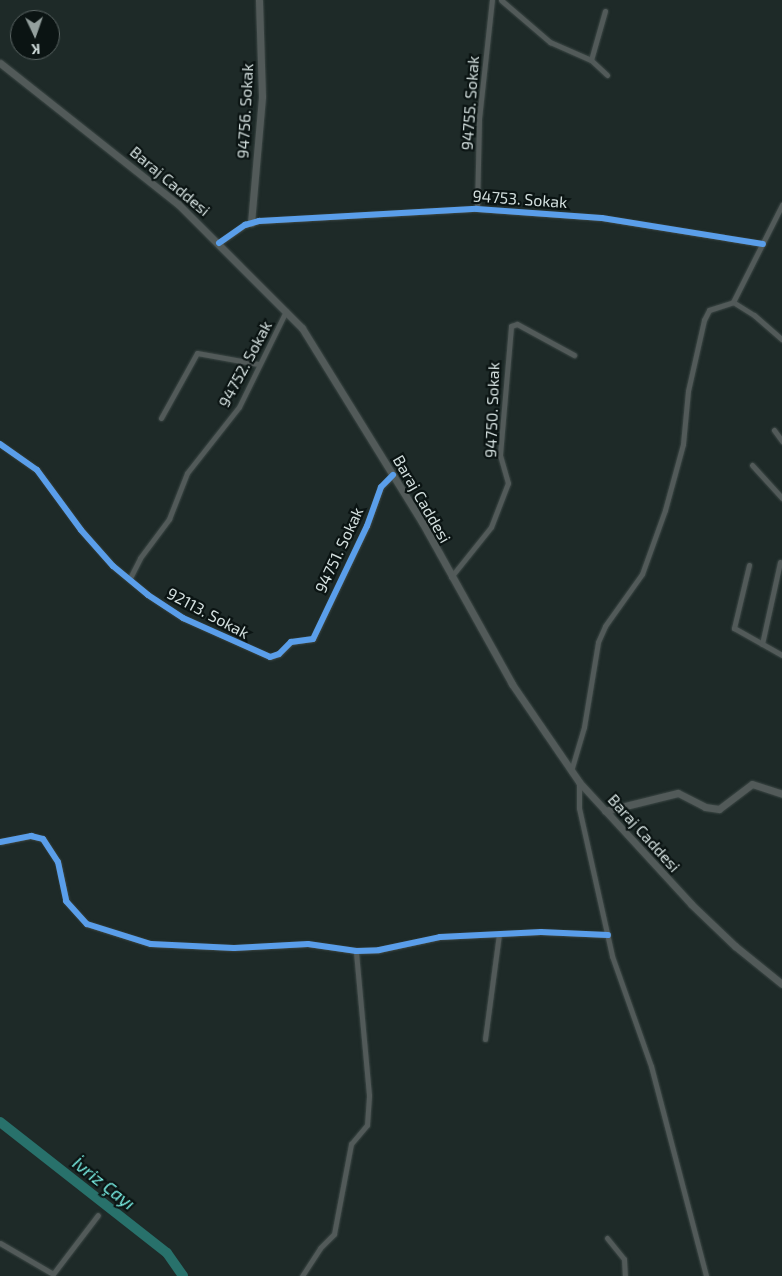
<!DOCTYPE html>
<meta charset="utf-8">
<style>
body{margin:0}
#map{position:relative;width:782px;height:1276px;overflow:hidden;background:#1e2a28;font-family:"Exo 2",sans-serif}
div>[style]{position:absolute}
.river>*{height:10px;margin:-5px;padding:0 5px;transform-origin:5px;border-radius:5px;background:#28716b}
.roads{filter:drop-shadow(0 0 1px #3c4745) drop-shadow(0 0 1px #3c4745)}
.street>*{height:5px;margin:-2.5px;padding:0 2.5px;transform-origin:2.5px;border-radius:2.5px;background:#525a59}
.secondary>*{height:7px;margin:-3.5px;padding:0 3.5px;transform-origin:3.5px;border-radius:3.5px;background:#525a59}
.cycleway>*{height:6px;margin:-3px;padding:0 3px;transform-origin:3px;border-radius:3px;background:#5a9eea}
span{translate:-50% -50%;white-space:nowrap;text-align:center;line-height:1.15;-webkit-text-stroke:4.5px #0b1413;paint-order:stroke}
.street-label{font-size:16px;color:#d3dfde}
.water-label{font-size:18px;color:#77eae0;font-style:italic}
.north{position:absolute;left:10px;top:10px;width:50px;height:50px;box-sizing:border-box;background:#0b1413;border:1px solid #5b6564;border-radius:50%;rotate:177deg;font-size:14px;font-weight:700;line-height:20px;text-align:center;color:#d3dfde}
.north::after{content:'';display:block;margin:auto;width:18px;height:22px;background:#94a09e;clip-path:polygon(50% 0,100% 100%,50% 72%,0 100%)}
</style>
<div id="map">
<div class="river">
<div style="left:0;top:1122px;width:212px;rotate:38.1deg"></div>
<div style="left:167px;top:1253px;width:28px;rotate:55deg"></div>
</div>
<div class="roads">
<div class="street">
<div style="left:501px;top:0;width:65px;rotate:40.6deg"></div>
<div style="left:550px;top:42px;width:45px;rotate:23.7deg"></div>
<div style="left:591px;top:60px;width:22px;rotate:43deg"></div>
<div style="left:591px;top:60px;width:51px;rotate:-74.1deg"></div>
<div style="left:477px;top:209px;width:90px;rotate:-88.7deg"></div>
<div style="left:479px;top:119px;width:120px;rotate:-83.8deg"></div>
<div style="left:219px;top:243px;width:32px;rotate:-35deg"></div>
<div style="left:245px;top:225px;width:15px;rotate:-16deg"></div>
<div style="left:259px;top:221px;width:218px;rotate:-3.2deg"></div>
<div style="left:477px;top:209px;width:125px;rotate:4.1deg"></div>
<div style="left:602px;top:218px;width:163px;rotate:9.2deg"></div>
<div style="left:733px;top:302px;width:109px;rotate:-63.2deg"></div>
<div style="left:733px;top:302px;width:25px;rotate:32deg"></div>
<div style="left:754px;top:315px;width:37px;rotate:41deg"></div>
<div style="left:161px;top:418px;width:74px;rotate:-61deg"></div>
<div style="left:197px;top:353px;width:62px;rotate:10.2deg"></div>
<div style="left:774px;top:430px;width:14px;rotate:54deg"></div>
<div style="left:0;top:444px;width:45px;rotate:35.1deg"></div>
<div style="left:37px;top:470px;width:74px;rotate:53.7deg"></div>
<div style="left:81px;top:530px;width:48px;rotate:48.4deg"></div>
<div style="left:113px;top:566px;width:45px;rotate:39.6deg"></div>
<div style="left:148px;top:595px;width:42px;rotate:33.3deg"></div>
<div style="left:183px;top:618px;width:95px;rotate:24.1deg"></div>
<div style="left:270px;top:657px;width:9px;rotate:-18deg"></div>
<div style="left:279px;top:654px;width:17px;rotate:-45deg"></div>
<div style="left:291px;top:642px;width:22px;rotate:-8deg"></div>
<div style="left:313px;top:639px;width:125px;rotate:-64.5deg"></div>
<div style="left:367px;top:526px;width:41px;rotate:-70.3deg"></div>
<div style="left:381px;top:487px;width:17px;rotate:-45deg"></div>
<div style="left:752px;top:465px;width:45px;rotate:47.7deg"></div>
<div style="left:749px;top:565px;width:65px;rotate:103.4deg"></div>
<div style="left:734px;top:628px;width:55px;rotate:29.4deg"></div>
<div style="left:451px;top:577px;width:64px;rotate:-51.3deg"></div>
<div style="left:491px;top:527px;width:47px;rotate:-68.9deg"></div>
<div style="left:508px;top:483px;width:29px;rotate:-106deg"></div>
<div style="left:500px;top:455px;width:129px;rotate:-85.1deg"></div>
<div style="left:511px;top:326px;width:6px;rotate:-18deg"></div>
<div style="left:517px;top:324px;width:65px;rotate:28.5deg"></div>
<div style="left:130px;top:578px;width:22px;rotate:-63deg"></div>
<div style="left:140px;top:558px;width:49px;rotate:-53.4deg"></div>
<div style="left:169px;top:519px;width:49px;rotate:-68.6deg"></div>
<div style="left:187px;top:473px;width:84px;rotate:-51.8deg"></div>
<div style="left:239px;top:407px;width:107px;rotate:-63.9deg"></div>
<div style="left:762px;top:644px;width:84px;rotate:-77.6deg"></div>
<div style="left:571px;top:771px;width:46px;rotate:-73.5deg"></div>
<div style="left:584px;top:727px;width:86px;rotate:-80.6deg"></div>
<div style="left:598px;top:642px;width:17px;rotate:-66deg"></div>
<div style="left:605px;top:626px;width:64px;rotate:-54.6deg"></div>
<div style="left:642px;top:574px;width:68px;rotate:-70.2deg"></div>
<div style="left:665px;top:510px;width:68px;rotate:-74.7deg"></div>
<div style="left:683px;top:444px;width:53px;rotate:-84.6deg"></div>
<div style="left:688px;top:391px;width:73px;rotate:-77.3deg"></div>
<div style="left:704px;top:320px;width:11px;rotate:-63deg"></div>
<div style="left:709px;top:310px;width:25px;rotate:-18deg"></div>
<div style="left:579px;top:782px;width:26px;rotate:90deg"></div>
<div style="left:579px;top:808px;width:152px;rotate:77.4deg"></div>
<div style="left:612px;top:956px;width:117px;rotate:70.5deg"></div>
<div style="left:651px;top:1066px;width:217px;rotate:75.3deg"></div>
<div style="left:0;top:842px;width:32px;rotate:-11deg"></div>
<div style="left:31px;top:836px;width:12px;rotate:14deg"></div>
<div style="left:43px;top:839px;width:27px;rotate:57deg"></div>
<div style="left:58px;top:862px;width:40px;rotate:78deg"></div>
<div style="left:66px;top:901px;width:31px;rotate:48deg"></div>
<div style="left:87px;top:924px;width:67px;rotate:17.4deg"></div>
<div style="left:151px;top:944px;width:83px;rotate:2.8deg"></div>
<div style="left:234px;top:948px;width:74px;rotate:-3.1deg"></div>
<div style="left:308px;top:944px;width:49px;rotate:8.3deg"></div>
<div style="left:356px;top:951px;width:23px;rotate:-2deg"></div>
<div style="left:379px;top:950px;width:62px;rotate:-12deg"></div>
<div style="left:440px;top:937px;width:101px;rotate:-2.8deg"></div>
<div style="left:541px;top:932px;width:67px;rotate:2.6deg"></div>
<div style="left:485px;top:1039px;width:106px;rotate:-82.4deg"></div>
<div style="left:607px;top:1238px;width:27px;rotate:51deg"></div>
<div style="left:624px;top:1259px;width:17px;rotate:87deg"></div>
<div style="left:0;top:1243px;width:61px;rotate:30.3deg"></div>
<div style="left:53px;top:1274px;width:74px;rotate:-52.7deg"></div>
<div style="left:302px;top:1276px;width:33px;rotate:-57deg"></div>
<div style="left:320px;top:1248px;width:20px;rotate:-45deg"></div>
<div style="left:334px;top:1234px;width:92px;rotate:-79.3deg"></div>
<div style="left:351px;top:1144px;width:25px;rotate:-50deg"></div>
<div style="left:367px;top:1125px;width:30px;rotate:-86deg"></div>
<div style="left:369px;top:1095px;width:145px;rotate:-95.2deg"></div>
</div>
<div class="secondary">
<div style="left:0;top:63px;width:227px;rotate:38.4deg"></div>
<div style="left:178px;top:204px;width:175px;rotate:45deg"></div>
<div style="left:302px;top:328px;width:228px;rotate:58.3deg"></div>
<div style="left:422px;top:522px;width:185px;rotate:60.9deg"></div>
<div style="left:512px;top:684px;width:119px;rotate:55.6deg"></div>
<div style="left:579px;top:782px;width:166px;rotate:47.4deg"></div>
<div style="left:691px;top:904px;width:61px;rotate:43.7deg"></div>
<div style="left:735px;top:946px;width:60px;rotate:39deg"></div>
<div style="left:251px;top:223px;width:127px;rotate:-85deg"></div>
<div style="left:262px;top:96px;width:96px;rotate:-91.8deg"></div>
<div style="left:605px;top:811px;width:75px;rotate:-13.9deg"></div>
<div style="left:678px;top:793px;width:30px;rotate:27deg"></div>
<div style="left:705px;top:807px;width:14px;rotate:8deg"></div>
<div style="left:719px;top:809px;width:41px;rotate:-37.1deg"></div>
<div style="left:752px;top:784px;width:32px;rotate:18deg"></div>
</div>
</div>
<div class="cycleway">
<div style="left:219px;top:243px;width:32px;rotate:-35deg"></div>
<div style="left:245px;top:225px;width:15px;rotate:-16deg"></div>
<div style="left:259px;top:221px;width:218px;rotate:-3.2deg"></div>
<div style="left:477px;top:209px;width:125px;rotate:4.1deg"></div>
<div style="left:602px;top:218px;width:163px;rotate:9.2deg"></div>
<div style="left:0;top:444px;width:45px;rotate:35.1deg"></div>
<div style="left:37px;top:470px;width:74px;rotate:53.7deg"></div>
<div style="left:81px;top:530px;width:48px;rotate:48.4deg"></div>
<div style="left:113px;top:566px;width:45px;rotate:39.6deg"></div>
<div style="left:148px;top:595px;width:42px;rotate:33.3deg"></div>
<div style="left:183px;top:618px;width:95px;rotate:24.1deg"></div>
<div style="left:270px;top:657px;width:9px;rotate:-18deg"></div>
<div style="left:279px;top:654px;width:17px;rotate:-45deg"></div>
<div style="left:291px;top:642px;width:22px;rotate:-8deg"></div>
<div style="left:313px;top:639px;width:125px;rotate:-64.5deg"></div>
<div style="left:367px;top:526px;width:41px;rotate:-70.3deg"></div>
<div style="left:381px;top:487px;width:17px;rotate:-45deg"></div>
<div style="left:0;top:842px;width:32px;rotate:-11deg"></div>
<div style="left:31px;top:836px;width:12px;rotate:14deg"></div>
<div style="left:43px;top:839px;width:27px;rotate:57deg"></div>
<div style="left:58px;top:862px;width:40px;rotate:78deg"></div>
<div style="left:66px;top:901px;width:31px;rotate:48deg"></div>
<div style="left:87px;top:924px;width:67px;rotate:17.4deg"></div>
<div style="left:151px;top:944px;width:83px;rotate:2.8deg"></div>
<div style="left:234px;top:948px;width:74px;rotate:-3.1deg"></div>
<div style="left:308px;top:944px;width:49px;rotate:8.3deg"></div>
<div style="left:356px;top:951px;width:23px;rotate:-2deg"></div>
<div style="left:379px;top:950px;width:62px;rotate:-12deg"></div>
<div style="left:440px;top:937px;width:101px;rotate:-2.8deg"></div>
<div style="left:541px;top:932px;width:67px;rotate:2.6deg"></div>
</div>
<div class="street-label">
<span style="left:470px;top:103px;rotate:-86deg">94755. Sokak</span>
<span style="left:245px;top:111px;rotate:-87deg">94756. Sokak</span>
<span style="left:170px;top:181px;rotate:40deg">Baraj Caddesi</span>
<span style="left:520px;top:199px;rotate:4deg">94753. Sokak</span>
<span style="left:245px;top:364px;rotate:-62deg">94752. Sokak</span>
<span style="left:492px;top:410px;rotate:-88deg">94750. Sokak</span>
<span style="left:422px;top:499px;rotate:60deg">Baraj Caddesi</span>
<span style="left:339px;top:550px;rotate:-65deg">94751. Sokak</span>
<span style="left:208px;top:613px;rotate:28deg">92113. Sokak</span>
<span style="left:644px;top:833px;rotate:48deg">Baraj Caddesi</span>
</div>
<div class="water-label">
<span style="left:104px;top:1183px;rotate:38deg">İvriz Çayı</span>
</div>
<div class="north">K</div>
</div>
